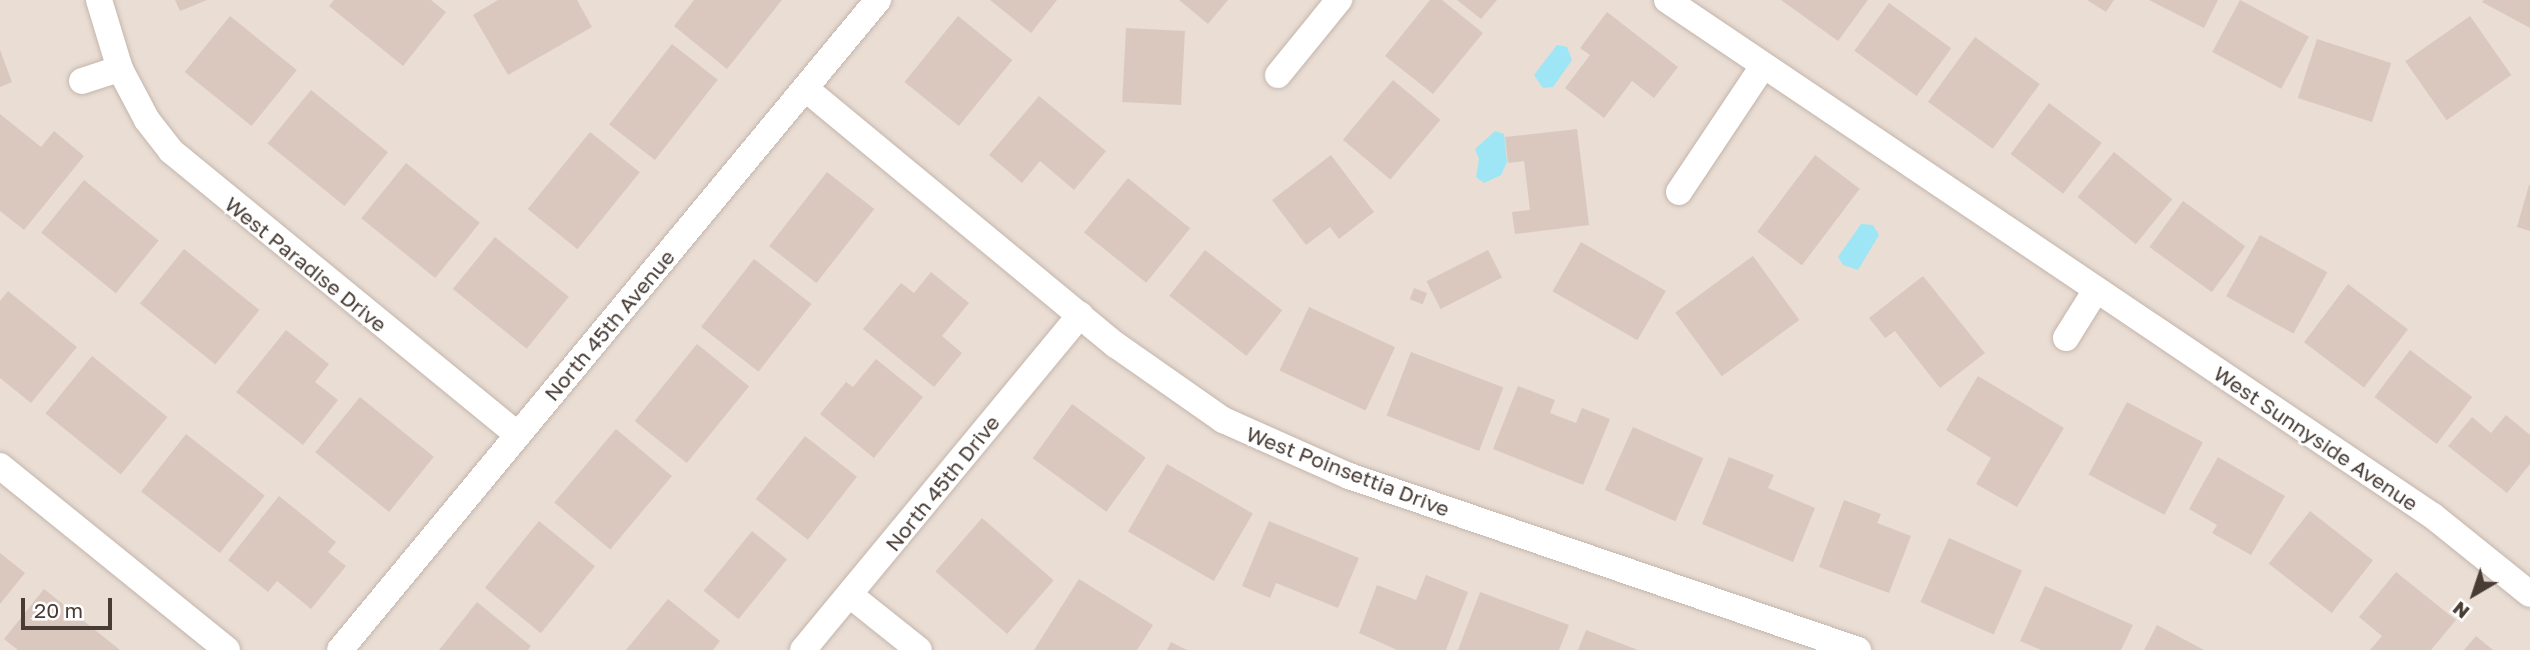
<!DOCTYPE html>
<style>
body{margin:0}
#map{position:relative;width:2530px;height:650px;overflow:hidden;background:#f4ede6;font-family:"Golos Text",sans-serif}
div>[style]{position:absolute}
.residential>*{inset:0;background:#e9ddd4;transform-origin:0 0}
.water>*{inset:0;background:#9ee6f5}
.building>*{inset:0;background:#dac8be;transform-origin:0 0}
.roads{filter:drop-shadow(0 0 2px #c4b5ab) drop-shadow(0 0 2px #c4b5ab)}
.minor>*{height:26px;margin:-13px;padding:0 13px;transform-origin:13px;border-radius:13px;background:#fff}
span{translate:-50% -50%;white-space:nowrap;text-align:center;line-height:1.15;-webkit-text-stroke:5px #fff;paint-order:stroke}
.street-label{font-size:21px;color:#483c35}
.north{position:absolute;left:2439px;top:559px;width:70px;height:70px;-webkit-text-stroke:5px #fff;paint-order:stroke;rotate:219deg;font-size:19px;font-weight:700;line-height:28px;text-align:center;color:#483c35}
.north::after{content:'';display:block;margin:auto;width:24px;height:32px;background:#483c35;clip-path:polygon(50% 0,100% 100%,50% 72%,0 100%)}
.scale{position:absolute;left:21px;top:598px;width:91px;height:32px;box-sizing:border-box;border:4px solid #483c35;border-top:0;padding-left:9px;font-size:21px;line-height:24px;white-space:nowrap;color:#483c35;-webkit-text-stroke:5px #fff;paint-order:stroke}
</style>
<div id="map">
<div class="residential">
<div style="left:0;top:0;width:2530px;height:650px"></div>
</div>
<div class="water">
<div style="clip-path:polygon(1557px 45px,1567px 47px,1572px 60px,1553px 87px,1543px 88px,1534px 75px)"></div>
<div style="clip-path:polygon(1495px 131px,1504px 134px,1507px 162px,1501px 175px,1484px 183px,1476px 177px,1479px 159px,1475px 149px)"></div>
<div style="clip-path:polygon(1861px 224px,1873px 225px,1879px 235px,1858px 270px,1843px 265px,1838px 257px)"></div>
</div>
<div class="building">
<div style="clip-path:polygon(175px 0,207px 0,180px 11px)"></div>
<div style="clip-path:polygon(334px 0,431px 0,446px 12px,403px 66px,329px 6px)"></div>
<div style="clip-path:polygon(498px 0,577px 0,592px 27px,508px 75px,473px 15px)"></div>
<div style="clip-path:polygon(694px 0,782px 0,727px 69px,674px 26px)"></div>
<div style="clip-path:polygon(990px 0,1057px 0,1031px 33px)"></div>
<div style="clip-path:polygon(1179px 0,1228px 0,1208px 24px)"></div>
<div style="clip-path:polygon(1430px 0,1442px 0,1483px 33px,1433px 94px,1385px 56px)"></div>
<div style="clip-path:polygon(1457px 0,1497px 0,1481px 19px)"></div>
<div style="clip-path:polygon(1781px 0,1868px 0,1838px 41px)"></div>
<div style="clip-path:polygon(2087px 0,2114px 0,2106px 12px)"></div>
<div style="clip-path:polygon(2149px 0,2218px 0,2204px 28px)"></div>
<div style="left:2240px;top:0;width:78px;height:59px;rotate:28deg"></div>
<div style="clip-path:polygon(2484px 0,2530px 0,2530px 28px,2482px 2px)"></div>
<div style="left:1889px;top:3px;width:77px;height:59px;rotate:36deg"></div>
<div style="clip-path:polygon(1607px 12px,1678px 67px,1654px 98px,1632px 81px,1604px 118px,1565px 88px,1590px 55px,1580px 48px)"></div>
<div style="left:230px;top:16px;width:86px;height:72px;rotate:39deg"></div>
<div style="left:958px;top:16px;width:70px;height:85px;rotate:39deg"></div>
<div style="left:2470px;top:16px;width:72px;height:79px;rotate:55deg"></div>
<div style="left:1126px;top:28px;width:59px;height:74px;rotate:3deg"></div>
<div style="left:1975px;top:37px;width:80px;height:80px;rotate:36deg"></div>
<div style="left:2317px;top:39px;width:78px;height:62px;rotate:18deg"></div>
<div style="left:672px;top:44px;width:58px;height:102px;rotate:38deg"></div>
<div style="clip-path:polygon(0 50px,12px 82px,0 87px)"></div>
<div style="left:1393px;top:80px;width:62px;height:78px;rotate:40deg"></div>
<div style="left:311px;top:90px;width:99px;height:69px;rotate:39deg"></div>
<div style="clip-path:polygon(1039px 96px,1106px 151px,1074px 190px,1040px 161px,1022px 183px,989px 155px)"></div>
<div style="left:2049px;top:103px;width:66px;height:64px;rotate:37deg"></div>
<div style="clip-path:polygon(0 114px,41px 147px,54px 131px,84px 156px,24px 230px,0 211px)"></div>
<div style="clip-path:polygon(1577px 129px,1589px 225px,1515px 234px,1512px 212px,1530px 210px,1524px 161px,1508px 163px,1505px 137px)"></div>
<div style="left:590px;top:132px;width:64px;height:99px;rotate:39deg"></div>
<div style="left:2114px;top:152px;width:75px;height:58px;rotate:39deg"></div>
<div style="clip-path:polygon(1331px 155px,1374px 212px,1339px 239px,1330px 227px,1306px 245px,1272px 200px)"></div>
<div style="left:1815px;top:155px;width:56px;height:96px;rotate:37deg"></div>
<div style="left:406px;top:163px;width:95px;height:71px;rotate:39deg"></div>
<div style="left:827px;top:172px;width:60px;height:94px;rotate:38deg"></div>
<div style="left:1128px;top:178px;width:80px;height:70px;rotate:39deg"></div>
<div style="left:84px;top:180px;width:96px;height:68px;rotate:39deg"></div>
<div style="clip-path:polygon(2529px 185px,2530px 185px,2530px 231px,2517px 227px)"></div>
<div style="left:2183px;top:201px;width:77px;height:57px;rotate:36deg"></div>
<div style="left:2260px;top:235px;width:77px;height:70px;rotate:29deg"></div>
<div style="left:495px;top:237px;width:95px;height:67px;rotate:39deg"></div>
<div style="left:1581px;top:242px;width:98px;height:57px;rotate:30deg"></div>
<div style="left:184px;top:249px;width:97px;height:70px;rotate:39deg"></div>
<div style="left:1205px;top:250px;width:98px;height:58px;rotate:38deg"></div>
<div style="left:1488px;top:250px;width:31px;height:69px;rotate:63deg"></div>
<div style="left:1753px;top:256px;width:79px;height:96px;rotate:54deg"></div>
<div style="left:754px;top:259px;width:73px;height:86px;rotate:38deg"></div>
<div style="clip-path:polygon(931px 272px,969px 303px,942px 336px,962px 353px,934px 387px,863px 329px,901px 283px,914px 293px)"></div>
<div style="clip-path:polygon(1923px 276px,1985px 353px,1940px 388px,1895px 331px,1885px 338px,1869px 318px)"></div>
<div style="left:2348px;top:284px;width:75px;height:73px;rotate:37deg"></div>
<div style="left:1414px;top:288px;width:14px;height:12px;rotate:21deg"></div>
<div style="clip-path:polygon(8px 291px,77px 347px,31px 403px,0 378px,0 301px)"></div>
<div style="left:1309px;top:307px;width:95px;height:70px;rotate:25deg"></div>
<div style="clip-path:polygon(286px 330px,329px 364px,315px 382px,338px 400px,303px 445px,236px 392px)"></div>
<div style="left:697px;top:344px;width:67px;height:99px;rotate:39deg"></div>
<div style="left:2410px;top:350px;width:78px;height:59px;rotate:37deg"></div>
<div style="left:1411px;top:352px;width:99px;height:68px;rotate:21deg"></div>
<div style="left:92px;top:356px;width:97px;height:74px;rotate:39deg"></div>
<div style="clip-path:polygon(876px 359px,923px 397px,874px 458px,820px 414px,846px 382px,853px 387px)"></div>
<div style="clip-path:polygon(1978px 376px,2064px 428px,2017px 507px,1976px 484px,1991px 458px,1946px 430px)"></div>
<div style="clip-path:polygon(1518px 386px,1555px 400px,1550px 413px,1576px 423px,1582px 408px,1610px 419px,1583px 485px,1493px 449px)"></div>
<div style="left:360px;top:397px;width:95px;height:71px;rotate:39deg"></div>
<div style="left:2127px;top:402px;width:86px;height:82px;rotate:28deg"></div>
<div style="left:1072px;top:404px;width:91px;height:67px;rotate:36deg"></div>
<div style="clip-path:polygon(2506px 415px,2530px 435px,2530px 464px,2507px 493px,2448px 446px,2472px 417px,2491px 433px)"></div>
<div style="left:1633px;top:427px;width:77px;height:69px;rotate:24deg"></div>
<div style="left:616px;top:429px;width:73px;height:96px;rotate:40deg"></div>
<div style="left:186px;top:434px;width:100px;height:73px;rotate:38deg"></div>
<div style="left:805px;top:436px;width:66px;height:80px;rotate:38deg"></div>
<div style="clip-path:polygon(1729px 457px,1774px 475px,1768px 488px,1815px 508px,1793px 562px,1702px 524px)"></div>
<div style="clip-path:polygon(2218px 457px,2285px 496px,2251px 555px,2212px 533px,2217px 525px,2189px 509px)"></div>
<div style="left:1167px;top:464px;width:99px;height:78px;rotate:30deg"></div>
<div style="clip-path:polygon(279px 496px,336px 542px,328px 552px,346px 566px,311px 609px,277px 581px,268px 592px,228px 560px)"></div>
<div style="clip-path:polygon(1844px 500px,1881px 514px,1877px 523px,1911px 536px,1889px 593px,1819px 567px)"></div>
<div style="left:2310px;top:511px;width:80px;height:67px;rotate:38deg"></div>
<div style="left:982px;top:518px;width:95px;height:71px;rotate:41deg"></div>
<div style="left:539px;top:521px;width:72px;height:86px;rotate:39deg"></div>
<div style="clip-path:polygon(1269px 521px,1359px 558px,1338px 608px,1276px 583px,1270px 598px,1242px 586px)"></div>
<div style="left:752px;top:531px;width:45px;height:77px;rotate:39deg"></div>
<div style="left:1949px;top:538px;width:80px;height:70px;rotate:24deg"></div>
<div style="clip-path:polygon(0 553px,25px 573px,0 604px)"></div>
<div style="clip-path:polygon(2396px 572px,2456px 620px,2431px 650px,2370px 650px,2382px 636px,2359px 617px)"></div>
<div style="clip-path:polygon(1426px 575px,1468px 592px,1446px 650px,1397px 650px,1359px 633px,1377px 585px,1416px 600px)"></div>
<div style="clip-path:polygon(1079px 579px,1153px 625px,1137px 650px,1034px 650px)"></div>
<div style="clip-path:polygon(2045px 586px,2133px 625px,2121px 650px,2041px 650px,2020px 641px)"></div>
<div style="clip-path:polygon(44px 589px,120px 650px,18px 650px,4px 639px)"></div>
<div style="clip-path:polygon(1480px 592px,1569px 625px,1559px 650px,1458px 650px)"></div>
<div style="clip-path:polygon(668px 599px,720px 641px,713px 650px,626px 650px)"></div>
<div style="clip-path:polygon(477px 602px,531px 646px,528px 650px,439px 650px)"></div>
<div style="clip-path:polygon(2157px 625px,2204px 650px,2144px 650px)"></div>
<div style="clip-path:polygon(1586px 630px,1638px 650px,1578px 650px)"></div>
<div style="clip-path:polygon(2476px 636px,2493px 650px,2464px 650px)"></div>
<div style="clip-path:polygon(1171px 642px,1187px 650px,1167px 650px)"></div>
</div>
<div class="roads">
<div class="minor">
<div style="left:99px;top:0;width:72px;rotate:73.1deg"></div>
<div style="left:120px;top:69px;width:58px;rotate:62.1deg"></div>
<div style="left:147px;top:120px;width:39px;rotate:52deg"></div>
<div style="left:171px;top:151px;width:448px;rotate:39.3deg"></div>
<div style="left:1667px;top:0;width:924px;rotate:33.97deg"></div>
<div style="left:2433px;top:516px;width:124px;rotate:38.8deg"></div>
<div style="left:1278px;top:75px;width:97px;rotate:-50.9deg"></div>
<div style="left:82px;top:81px;width:40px;rotate:-18deg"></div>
<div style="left:806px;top:89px;width:402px;rotate:39.6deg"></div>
<div style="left:1116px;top:345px;width:131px;rotate:35deg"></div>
<div style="left:1223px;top:420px;width:138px;rotate:24deg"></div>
<div style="left:1349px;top:476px;width:538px;rotate:18.87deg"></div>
<div style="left:1679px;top:192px;width:151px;rotate:-56.3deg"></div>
<div style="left:2066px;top:338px;width:57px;rotate:-58deg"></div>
<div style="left:0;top:466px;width:292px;rotate:39deg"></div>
<div style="left:850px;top:595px;width:88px;rotate:38.6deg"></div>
<div style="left:340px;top:650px;width:844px;rotate:-50.39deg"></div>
<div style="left:803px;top:650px;width:435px;rotate:-50.4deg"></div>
</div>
</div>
<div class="street-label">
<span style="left:306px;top:264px;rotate:39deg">West Paradise Drive</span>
<span style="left:609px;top:325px;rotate:-50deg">North 45th Avenue</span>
<span style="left:2316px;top:438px;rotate:34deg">West Sunnyside Avenue</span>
<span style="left:1348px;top:471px;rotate:21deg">West Poinsettia Drive</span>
<span style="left:942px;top:483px;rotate:-51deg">North 45th Drive</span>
</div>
<div class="north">N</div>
<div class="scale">20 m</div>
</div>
